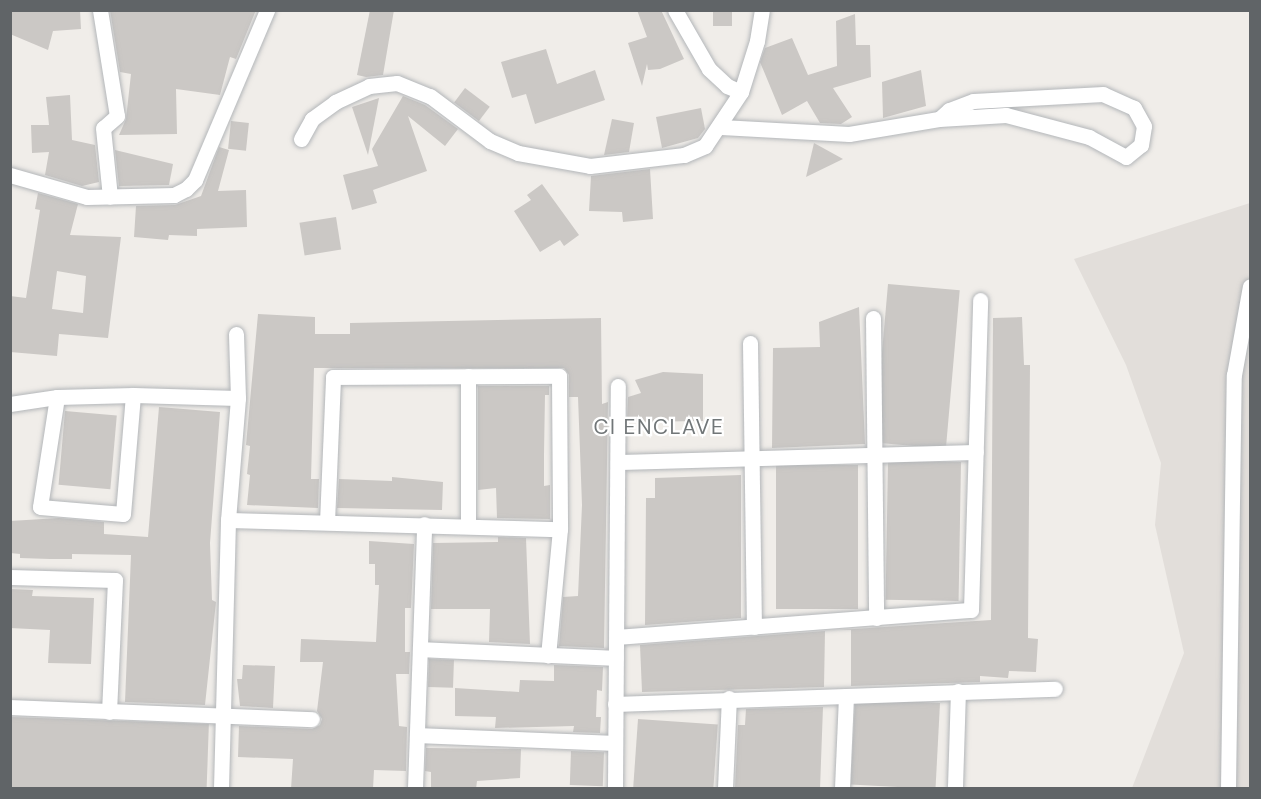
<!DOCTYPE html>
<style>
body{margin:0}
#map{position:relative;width:1261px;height:799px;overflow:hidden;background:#f0ede9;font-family:"DM Sans",sans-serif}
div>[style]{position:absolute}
.education>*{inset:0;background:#e2deda}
.building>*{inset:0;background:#cbc8c5;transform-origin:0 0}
.roads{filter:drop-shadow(0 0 2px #b3b6b9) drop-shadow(0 0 2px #b3b6b9)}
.minor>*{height:15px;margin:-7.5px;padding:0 7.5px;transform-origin:7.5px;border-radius:7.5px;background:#fff}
span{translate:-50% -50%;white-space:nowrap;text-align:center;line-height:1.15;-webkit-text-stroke:4.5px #fff;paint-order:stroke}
.neighbourhood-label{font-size:21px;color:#717678;letter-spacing:1.5px}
.frame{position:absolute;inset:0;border:12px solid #606467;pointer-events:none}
</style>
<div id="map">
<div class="education">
<div style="clip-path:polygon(1250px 203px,1250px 788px,1132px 788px,1184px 653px,1155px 525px,1161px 463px,1126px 365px,1074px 259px)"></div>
</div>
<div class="building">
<div style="clip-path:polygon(10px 10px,80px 10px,81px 29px,53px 31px,48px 50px,10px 34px)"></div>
<div style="clip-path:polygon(110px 10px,256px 10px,236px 59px,230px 57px,220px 95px,176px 89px,177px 134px,119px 135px,126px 119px,131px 74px,120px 72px)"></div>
<div style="clip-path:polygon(370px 10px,394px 10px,383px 75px,366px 77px,357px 75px)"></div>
<div style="clip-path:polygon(637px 10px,661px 10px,684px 59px,660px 69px,648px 70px,647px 64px,642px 86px,628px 43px,647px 37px)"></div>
<div style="left:713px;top:10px;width:19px;height:16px"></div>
<div style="clip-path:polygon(855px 14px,856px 45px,870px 45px,871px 77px,833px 88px,852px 117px,841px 124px,820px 123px,807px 101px,782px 115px,760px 62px,765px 48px,792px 38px,808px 75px,837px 66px,836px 21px)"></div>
<div style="clip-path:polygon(546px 49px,557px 84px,595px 70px,605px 100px,535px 124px,526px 94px,512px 98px,501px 62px)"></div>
<div style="clip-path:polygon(921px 70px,926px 106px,883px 118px,882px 82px)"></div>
<div style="left:465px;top:88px;width:31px;height:18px;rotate:37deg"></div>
<div style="clip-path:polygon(70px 95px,72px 140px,95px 145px,99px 182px,82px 186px,45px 175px,49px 152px,32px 153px,31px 125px,49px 125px,46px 97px)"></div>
<div style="clip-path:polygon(403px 96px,425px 105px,458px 129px,445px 146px,408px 116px,427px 171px,373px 190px,377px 203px,352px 210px,343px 175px,378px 166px,372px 149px)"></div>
<div style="clip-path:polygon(379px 98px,368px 155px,352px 107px)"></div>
<div style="clip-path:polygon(701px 108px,705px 129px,698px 138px,662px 148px,656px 117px)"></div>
<div style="clip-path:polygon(612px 119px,634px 123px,629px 152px,604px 155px)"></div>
<div style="left:231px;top:121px;width:18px;height:28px;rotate:6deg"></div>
<div style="clip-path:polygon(814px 143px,843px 159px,806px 177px)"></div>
<div style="clip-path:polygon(219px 147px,229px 150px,218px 191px,246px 190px,247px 227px,197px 229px,197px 236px,169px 235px,168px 240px,134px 237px,136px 206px,175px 205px,201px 196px)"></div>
<div style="clip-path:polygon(115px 150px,173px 164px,169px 185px,119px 186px)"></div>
<div style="clip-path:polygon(650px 169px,653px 219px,623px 222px,622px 212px,589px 211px,591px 176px)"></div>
<div style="clip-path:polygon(542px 184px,579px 235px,564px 246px,560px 240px,540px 252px,514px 211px,531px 200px,527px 195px)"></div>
<div style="clip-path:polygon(evenodd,38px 193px,78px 204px,70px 235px,121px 237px,108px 338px,59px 334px,57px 356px,10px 352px,10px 296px,26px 298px,40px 210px,35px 209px,38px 193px,57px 271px,86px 276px,83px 313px,52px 309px,57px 271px)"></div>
<div style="left:336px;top:217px;width:33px;height:37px;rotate:81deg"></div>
<div style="left:888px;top:284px;width:72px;height:159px;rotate:5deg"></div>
<div style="clip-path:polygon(859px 307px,865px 444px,772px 448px,773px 348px,820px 347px,819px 322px)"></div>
<div style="clip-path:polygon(258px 314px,315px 317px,315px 334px,350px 334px,350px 323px,601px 318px,602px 404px,608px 402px,604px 648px,559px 646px,563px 597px,578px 596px,582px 505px,578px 397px,569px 397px,569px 375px,564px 368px,314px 368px,311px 479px,319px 479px,318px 508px,247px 505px,250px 475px,247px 474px,250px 446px,246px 445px)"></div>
<div style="clip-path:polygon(1022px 317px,1024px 365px,1030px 365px,1028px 638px,1038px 639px,1036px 672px,1009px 671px,1008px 678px,980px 676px,980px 682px,851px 686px,851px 630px,839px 630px,991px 620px,993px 318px)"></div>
<div style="clip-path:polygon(663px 372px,703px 374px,703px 421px,627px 422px,628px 397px,641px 393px,635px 380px)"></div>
<div style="clip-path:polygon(478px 386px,549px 386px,549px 395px,545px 395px,544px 455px,544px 486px,550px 485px,550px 519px,497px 518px,496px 488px,478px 490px)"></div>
<div style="clip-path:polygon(159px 407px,220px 412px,210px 543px,212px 600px,216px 602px,205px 705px,125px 702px,131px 555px,72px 554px,72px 559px,50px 559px,20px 558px,20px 554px,10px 553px,10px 521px,59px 518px,104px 522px,104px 534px,148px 537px)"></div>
<div style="left:65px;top:411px;width:52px;height:74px;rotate:5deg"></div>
<div style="left:961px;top:462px;width:139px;height:73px;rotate:91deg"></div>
<div style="left:858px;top:465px;width:144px;height:82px;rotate:90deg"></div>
<div style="clip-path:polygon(741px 475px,741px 618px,645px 625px,646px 498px,655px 498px,655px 478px)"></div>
<div style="clip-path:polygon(392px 477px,443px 482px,442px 510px,337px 508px,339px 479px,392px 481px)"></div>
<div style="clip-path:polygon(498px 537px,526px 538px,530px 644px,489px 642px,490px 609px,431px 609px,433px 543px,498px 542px)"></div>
<div style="clip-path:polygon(369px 541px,414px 544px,411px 608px,405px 608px,405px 652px,410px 652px,409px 674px,396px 674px,399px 726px,407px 727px,406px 771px,374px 770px,373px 789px,291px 789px,293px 759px,238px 757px,239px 726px,312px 729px,320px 725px,322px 719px,317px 711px,323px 662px,300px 662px,301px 639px,376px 642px,379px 585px,375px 585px,375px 564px,369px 564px)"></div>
<div style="clip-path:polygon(10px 589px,33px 590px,32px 596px,94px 598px,91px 664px,48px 663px,50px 630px,10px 628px)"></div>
<div style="clip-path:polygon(825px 631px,824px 687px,642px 692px,640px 645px)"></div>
<div style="left:429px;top:659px;width:25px;height:28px;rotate:2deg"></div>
<div style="clip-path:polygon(243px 665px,275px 666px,273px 708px,240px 706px,237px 679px,242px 679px)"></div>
<div style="clip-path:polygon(554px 665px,603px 667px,602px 691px,597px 690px,596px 717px,601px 717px,600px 733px,573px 732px,574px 726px,495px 728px,496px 717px,455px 716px,455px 688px,519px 692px,520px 680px,554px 681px)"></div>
<div style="left:940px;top:703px;width:86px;height:85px;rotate:93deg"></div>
<div style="clip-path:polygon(823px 707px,820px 789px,735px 789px,738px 725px,745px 725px,746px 709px)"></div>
<div style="left:10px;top:717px;width:199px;height:72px;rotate:2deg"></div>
<div style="left:638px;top:719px;width:80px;height:70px;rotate:4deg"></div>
<div style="clip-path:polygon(426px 748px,521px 749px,520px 778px,477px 781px,476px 789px,431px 789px,431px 772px,425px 771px)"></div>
<div style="left:571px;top:751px;width:33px;height:34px;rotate:2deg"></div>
</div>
<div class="roads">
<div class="minor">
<div style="left:100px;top:10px;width:107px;rotate:80.9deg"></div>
<div style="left:117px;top:116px;width:18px;rotate:139deg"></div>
<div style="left:103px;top:128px;width:69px;rotate:84.2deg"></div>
<div style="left:675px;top:10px;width:68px;rotate:60deg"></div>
<div style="left:709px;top:69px;width:25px;rotate:43deg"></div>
<div style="left:727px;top:86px;width:15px;rotate:23deg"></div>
<div style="left:721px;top:127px;width:128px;rotate:3.1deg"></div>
<div style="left:849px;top:134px;width:91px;rotate:-9.5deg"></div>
<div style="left:939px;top:119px;width:67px;rotate:-3.4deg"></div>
<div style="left:1006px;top:115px;width:86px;rotate:14.8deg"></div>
<div style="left:1089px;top:137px;width:42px;rotate:28.4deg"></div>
<div style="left:1126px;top:157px;width:19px;rotate:-39deg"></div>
<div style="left:1141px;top:145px;width:19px;rotate:-81deg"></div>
<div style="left:1144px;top:126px;width:21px;rotate:-119deg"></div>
<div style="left:1134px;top:108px;width:34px;rotate:-156deg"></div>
<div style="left:1103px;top:94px;width:130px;rotate:176.9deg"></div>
<div style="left:973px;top:101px;width:26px;rotate:159deg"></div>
<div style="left:949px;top:110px;width:13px;rotate:138deg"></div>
<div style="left:301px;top:139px;width:23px;rotate:-61deg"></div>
<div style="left:312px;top:119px;width:29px;rotate:-36deg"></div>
<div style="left:335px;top:102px;width:38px;rotate:-25deg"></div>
<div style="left:369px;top:86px;width:28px;rotate:-6deg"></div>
<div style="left:397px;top:83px;width:35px;rotate:22deg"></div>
<div style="left:430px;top:96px;width:75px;rotate:36.9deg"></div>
<div style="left:490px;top:141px;width:30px;rotate:23deg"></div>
<div style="left:518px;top:153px;width:73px;rotate:10.2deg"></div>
<div style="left:590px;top:166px;width:95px;rotate:-6.7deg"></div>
<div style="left:684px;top:155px;width:23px;rotate:-23deg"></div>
<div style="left:705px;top:146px;width:65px;rotate:-56.3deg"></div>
<div style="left:741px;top:92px;width:53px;rotate:-72.6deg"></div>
<div style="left:757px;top:41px;width:31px;rotate:-81deg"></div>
<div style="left:10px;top:175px;width:80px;rotate:15.9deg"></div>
<div style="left:87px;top:197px;width:87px;rotate:-1.3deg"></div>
<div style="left:174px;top:195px;width:13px;rotate:-27deg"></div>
<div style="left:186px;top:189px;width:13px;rotate:-45deg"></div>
<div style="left:195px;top:180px;width:185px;rotate:-67deg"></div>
<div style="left:873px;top:318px;width:300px;rotate:89.4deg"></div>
<div style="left:750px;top:343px;width:284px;rotate:89.2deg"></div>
<div style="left:468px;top:376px;width:149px;rotate:90deg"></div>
<div style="left:57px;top:397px;width:111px;rotate:98.8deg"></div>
<div style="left:40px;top:507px;width:83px;rotate:4.8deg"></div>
<div style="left:123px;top:514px;width:119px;rotate:-85.2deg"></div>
<div style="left:10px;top:404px;width:48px;rotate:-8.5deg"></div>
<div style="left:57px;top:397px;width:76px;rotate:-1.5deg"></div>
<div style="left:133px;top:395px;width:105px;rotate:1.6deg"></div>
<div style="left:619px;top:462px;width:357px;rotate:-1.6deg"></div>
<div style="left:228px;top:520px;width:332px;rotate:1.6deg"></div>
<div style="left:327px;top:522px;width:145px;rotate:-87.6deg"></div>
<div style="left:333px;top:377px;width:226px;rotate:-0.3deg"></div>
<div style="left:559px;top:376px;width:153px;rotate:89.6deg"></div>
<div style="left:560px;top:529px;width:127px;rotate:95.4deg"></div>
<div style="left:10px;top:577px;width:105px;rotate:1.6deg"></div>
<div style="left:115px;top:580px;width:132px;rotate:92.6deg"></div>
<div style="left:617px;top:637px;width:355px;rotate:-4.4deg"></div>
<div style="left:971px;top:610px;width:310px;rotate:-88.3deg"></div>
<div style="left:420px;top:649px;width:196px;rotate:2.6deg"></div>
<div style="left:615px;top:704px;width:440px;rotate:-2deg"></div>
<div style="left:10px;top:707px;width:302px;rotate:2.3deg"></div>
<div style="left:417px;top:735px;width:198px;rotate:2.3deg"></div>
<div style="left:955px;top:786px;width:95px;rotate:-88.2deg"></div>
<div style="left:221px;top:788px;width:268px;rotate:-88.5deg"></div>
<div style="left:228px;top:520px;width:122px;rotate:-85.3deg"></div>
<div style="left:238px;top:398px;width:64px;rotate:-91.8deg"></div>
<div style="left:415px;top:788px;width:264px;rotate:-88deg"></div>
<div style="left:615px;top:788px;width:402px;rotate:-89.6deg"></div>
<div style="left:725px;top:788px;width:90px;rotate:-87.5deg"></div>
<div style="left:842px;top:788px;width:92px;rotate:-87.5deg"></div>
<div style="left:1228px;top:788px;width:413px;rotate:-89.2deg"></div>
<div style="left:1234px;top:375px;width:90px;rotate:-79.8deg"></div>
</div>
</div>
<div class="neighbourhood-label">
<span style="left:659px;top:427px">CI ENCLAVE</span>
</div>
<div class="frame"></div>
</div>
